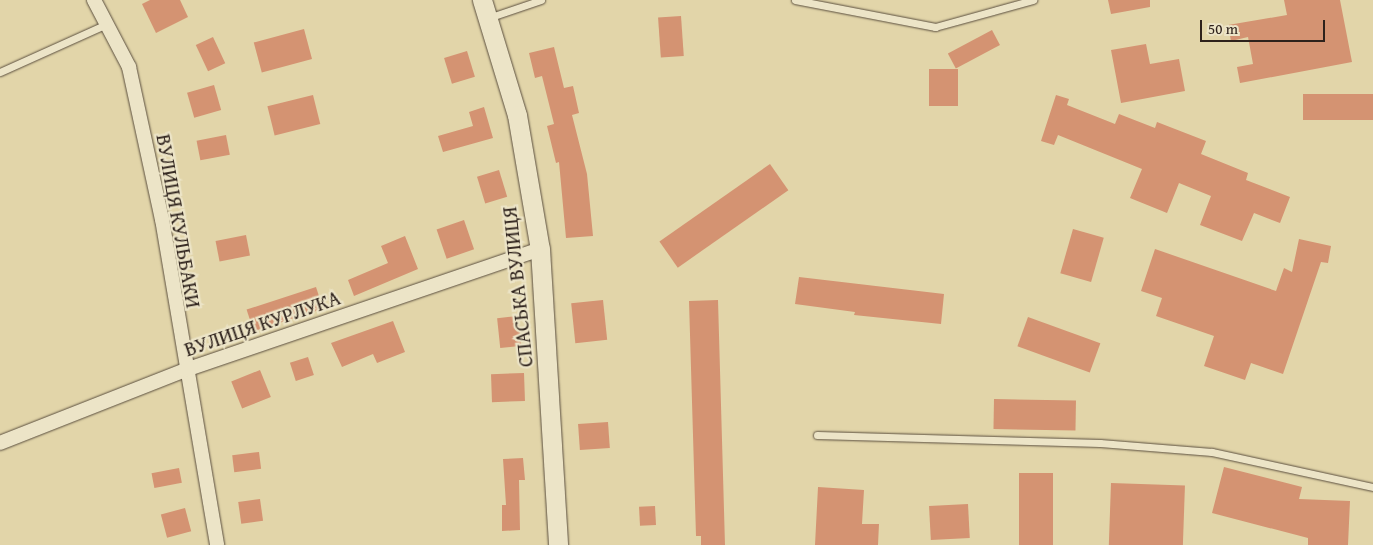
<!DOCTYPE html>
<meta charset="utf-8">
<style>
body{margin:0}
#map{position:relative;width:1373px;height:545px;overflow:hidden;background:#e2d5a9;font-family:"Gentium Book Plus",serif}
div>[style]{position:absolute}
.building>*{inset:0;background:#d49372;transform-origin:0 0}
.roads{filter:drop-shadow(0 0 1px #5b4f3f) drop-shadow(0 0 1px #5b4f3f)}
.lane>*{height:7px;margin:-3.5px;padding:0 3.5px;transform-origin:3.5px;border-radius:3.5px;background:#ece4c7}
.street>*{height:14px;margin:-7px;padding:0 7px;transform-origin:7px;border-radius:7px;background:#ece4c7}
.secondary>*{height:19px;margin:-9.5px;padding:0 9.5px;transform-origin:9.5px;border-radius:9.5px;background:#ece4c7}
span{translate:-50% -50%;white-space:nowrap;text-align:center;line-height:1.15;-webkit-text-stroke:4.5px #ece4c7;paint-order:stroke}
.street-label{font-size:20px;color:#2e221c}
.scale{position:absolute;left:1200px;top:20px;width:125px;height:22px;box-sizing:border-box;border:2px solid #2e221c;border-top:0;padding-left:6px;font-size:15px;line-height:18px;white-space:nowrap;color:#2e221c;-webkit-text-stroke:4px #ece4c7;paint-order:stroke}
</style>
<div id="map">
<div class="building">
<div style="clip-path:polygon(150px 0,180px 0,188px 17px,156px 33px,142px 4px)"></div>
<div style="clip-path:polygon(1108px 0,1150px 0,1150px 7px,1111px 14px)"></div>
<div style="clip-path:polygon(1284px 0,1340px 0,1352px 62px,1240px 83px,1237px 67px,1253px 64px,1248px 37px,1231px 41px,1228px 25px,1287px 15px)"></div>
<div style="left:681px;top:16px;width:40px;height:23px;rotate:86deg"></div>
<div style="left:304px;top:29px;width:31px;height:52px;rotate:75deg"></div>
<div style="left:992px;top:30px;width:17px;height:50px;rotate:62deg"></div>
<div style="left:213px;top:37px;width:29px;height:19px;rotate:65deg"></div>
<div style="clip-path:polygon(1146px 44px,1150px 64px,1179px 59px,1185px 91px,1121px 103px,1111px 50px)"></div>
<div style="clip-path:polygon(554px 47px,564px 88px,573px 86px,579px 113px,572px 115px,587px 174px,593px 236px,566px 238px,559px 162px,556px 163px,547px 126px,554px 124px,542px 76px,535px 78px,529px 53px)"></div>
<div style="left:467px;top:51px;width:27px;height:24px;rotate:73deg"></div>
<div style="left:929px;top:69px;width:29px;height:37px"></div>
<div style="left:214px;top:85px;width:26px;height:28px;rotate:74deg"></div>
<div style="left:1373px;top:94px;width:26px;height:70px;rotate:90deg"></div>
<div style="left:313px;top:95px;width:30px;height:47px;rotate:76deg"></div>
<div style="clip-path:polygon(1056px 95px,1069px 99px,1067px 105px,1115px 124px,1119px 114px,1155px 128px,1157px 122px,1206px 141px,1201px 154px,1248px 173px,1246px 180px,1290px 197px,1280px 223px,1254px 213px,1242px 241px,1200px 225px,1211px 196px,1179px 183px,1167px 213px,1130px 198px,1142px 169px,1058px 135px,1054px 145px,1041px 141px)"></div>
<div style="clip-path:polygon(484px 107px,493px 138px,443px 152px,438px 136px,473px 126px,469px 112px)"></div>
<div style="left:226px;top:135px;width:20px;height:30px;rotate:79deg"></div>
<div style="left:770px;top:164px;width:32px;height:135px;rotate:55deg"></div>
<div style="left:499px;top:170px;width:28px;height:23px;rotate:73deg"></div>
<div style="left:464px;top:220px;width:31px;height:29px;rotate:71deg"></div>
<div style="left:1073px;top:229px;width:32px;height:46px;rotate:16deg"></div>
<div style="left:246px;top:235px;width:21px;height:31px;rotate:79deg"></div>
<div style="clip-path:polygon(405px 236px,418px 269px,354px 296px,348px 280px,388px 263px,381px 246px)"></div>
<div style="clip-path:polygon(1299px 239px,1331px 246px,1328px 263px,1321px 262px,1283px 374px,1251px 363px,1245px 380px,1204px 366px,1214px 336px,1156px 316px,1162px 298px,1141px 291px,1155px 249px,1276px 291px,1284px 268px,1292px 272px)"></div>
<div style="clip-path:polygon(799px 277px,944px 294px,941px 324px,854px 315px,855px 312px,795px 304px)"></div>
<div style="left:316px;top:287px;width:23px;height:73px;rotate:72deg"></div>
<div style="left:603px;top:300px;width:40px;height:32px;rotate:84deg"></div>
<div style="clip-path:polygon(718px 300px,725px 545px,701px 545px,701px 536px,696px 536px,689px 301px)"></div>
<div style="left:518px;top:316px;width:30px;height:21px;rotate:84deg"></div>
<div style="left:1028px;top:317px;width:77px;height:31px;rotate:20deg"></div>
<div style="clip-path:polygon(393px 321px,405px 352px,377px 363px,373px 354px,342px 367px,331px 343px)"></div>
<div style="left:308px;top:357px;width:19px;height:19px;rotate:72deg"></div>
<div style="left:260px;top:370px;width:29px;height:31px;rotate:68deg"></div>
<div style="left:524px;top:373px;width:28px;height:33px;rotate:88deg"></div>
<div style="left:994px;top:399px;width:82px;height:30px;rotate:1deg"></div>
<div style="left:608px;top:422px;width:26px;height:30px;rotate:86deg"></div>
<div style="left:259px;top:452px;width:17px;height:27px;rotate:83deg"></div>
<div style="clip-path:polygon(523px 458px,525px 480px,519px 480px,520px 530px,502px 531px,502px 505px,506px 505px,503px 459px)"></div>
<div style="clip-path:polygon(1224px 467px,1302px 487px,1299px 499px,1350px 501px,1348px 545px,1308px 545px,1308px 538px,1212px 513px)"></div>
<div style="left:179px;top:468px;width:15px;height:28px;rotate:79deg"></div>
<div style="left:1019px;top:473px;width:34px;height:72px"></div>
<div style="left:1111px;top:483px;width:74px;height:62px;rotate:2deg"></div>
<div style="clip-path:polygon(818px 487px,864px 490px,862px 524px,879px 524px,878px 545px,815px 545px)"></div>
<div style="left:260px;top:499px;width:22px;height:22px;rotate:82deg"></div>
<div style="left:968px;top:504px;width:34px;height:39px;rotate:87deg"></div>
<div style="left:655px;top:506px;width:19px;height:16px;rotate:87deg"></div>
<div style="left:185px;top:508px;width:24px;height:25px;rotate:75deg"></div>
</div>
<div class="roads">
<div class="lane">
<div style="left:795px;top:0;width:143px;rotate:10.9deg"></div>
<div style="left:935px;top:27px;width:102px;rotate:-15.4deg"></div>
<div style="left:488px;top:18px;width:56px;rotate:-18.8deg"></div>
<div style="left:0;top:72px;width:117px;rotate:-24.2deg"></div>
<div style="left:817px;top:435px;width:283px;rotate:1.6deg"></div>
<div style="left:1100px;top:443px;width:112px;rotate:4.6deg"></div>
<div style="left:1212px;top:452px;width:165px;rotate:12.3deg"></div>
</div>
<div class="street">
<div style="left:94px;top:0;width:76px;rotate:62.4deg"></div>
<div style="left:129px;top:67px;width:156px;rotate:77.8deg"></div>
<div style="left:162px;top:219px;width:331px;rotate:80.4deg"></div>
<div style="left:0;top:443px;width:199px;rotate:-21.5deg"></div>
<div style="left:185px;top:370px;width:375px;rotate:-18.8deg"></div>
</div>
<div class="secondary">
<div style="left:482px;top:0;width:120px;rotate:73.1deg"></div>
<div style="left:517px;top:115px;width:136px;rotate:80.3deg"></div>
<div style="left:540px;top:249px;width:297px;rotate:86.5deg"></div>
</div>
</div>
<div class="street-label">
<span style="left:179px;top:221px;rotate:80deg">ВУЛИЦЯ КУЛЬБАКИ</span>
<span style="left:517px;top:287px;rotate:-96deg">СПАСЬКА ВУЛИЦЯ</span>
<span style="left:262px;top:323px;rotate:-19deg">ВУЛИЦЯ КУРЛУКА</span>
</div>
<div class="scale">50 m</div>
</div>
